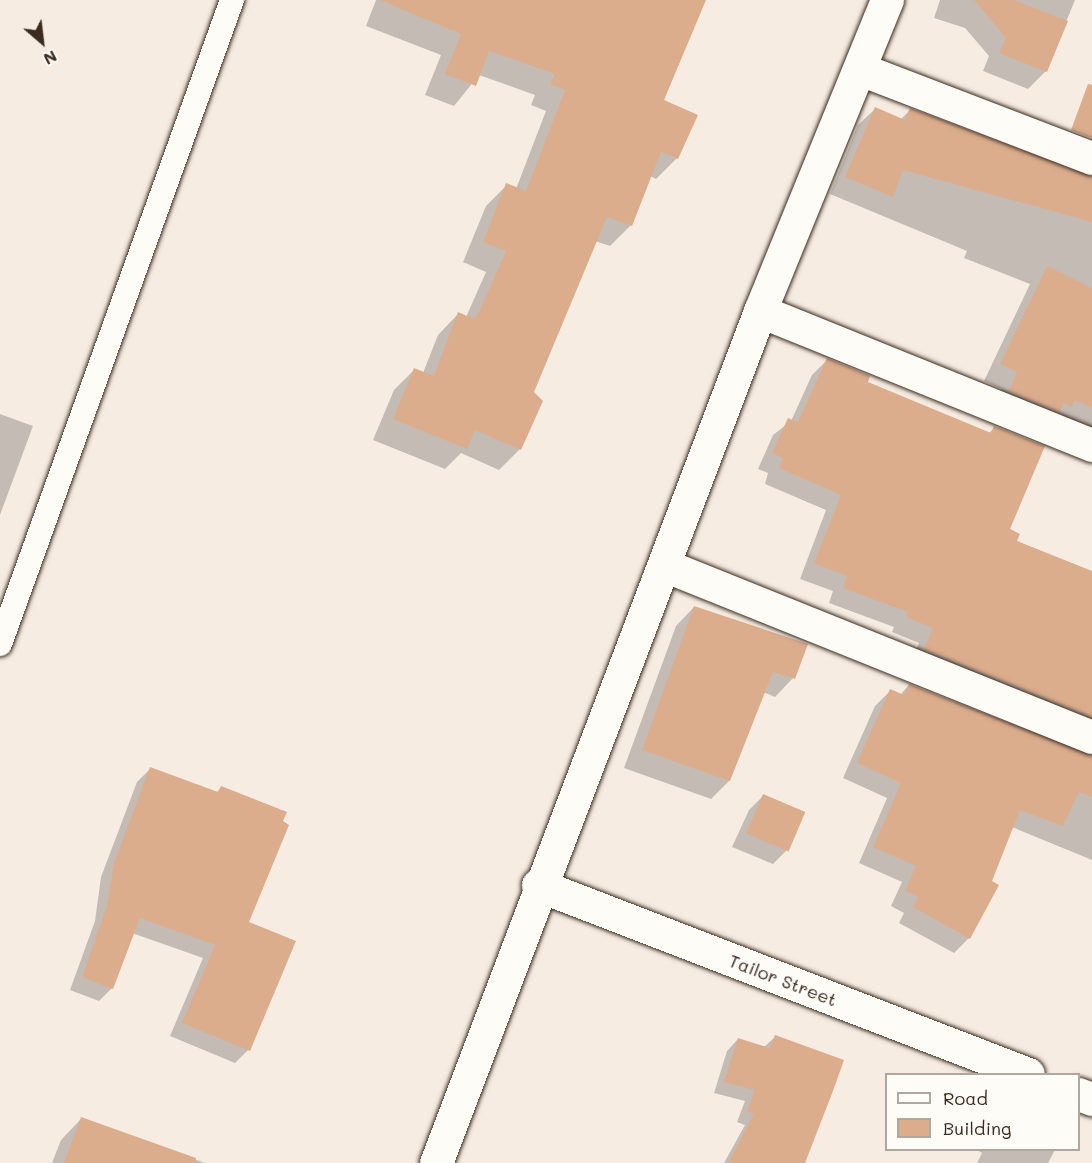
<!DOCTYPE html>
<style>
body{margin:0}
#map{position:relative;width:1092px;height:1163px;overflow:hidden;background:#f6ece2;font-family:Mali,sans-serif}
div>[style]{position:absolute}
.shadow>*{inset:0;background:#0003}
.building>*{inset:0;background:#dbad8d;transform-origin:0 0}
.roads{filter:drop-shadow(0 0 2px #3b2a1e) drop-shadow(0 0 2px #3b2a1e)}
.service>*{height:24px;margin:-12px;padding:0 12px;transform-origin:12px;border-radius:12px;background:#fdfcf7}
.minor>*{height:33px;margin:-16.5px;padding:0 16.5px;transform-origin:16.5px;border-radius:16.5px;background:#fdfcf7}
span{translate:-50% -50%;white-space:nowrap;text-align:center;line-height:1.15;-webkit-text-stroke:4.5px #fdfcf7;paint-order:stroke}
.street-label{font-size:18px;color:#3b2a1e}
.legend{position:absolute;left:885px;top:1073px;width:195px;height:78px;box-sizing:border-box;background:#fdfcf7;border:2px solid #afa8a0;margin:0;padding:8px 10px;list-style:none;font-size:18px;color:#3b2a1e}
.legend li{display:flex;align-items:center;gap:12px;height:30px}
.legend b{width:30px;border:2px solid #afa8a0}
.north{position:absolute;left:12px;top:12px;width:60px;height:60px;-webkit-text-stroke:4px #fdfcf7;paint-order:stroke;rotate:152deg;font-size:16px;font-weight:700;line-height:24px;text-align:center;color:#3b2a1e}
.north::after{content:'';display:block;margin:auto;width:21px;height:27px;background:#3b2a1e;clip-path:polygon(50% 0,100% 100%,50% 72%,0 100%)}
</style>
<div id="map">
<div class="shadow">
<div style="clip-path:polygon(376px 0,704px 0,662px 101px,677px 158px,656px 179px,650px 176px,631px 225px,610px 246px,595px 241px,532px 393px,542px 401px,520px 449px,499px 470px,461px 453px,445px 469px,373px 440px,394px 390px,415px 369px,423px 373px,438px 335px,458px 314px,466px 317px,486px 272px,463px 262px,486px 206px,507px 185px,516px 189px,546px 111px,531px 105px,535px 95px,479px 75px,454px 106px,425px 95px,441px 55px,366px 26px)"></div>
<div style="clip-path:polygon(940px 0,1075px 0,1046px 71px,1028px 89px,983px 71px,989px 56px,965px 28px,934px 18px)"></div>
<div style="clip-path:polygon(875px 109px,901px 119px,910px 110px,1092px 190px,1092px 427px,993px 408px,1002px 389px,984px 381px,1030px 284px,964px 258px,967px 251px,830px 194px,858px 125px)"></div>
<div style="clip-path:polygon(827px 360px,866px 383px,988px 434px,995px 427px,1008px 530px,1015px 541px,1092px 572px,1092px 745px,910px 664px,919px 643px,892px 632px,894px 627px,829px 603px,833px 591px,800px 579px,826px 510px,765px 484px,768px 473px,758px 469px,773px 435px,791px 421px,812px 375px)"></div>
<div style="clip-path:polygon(0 414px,33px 426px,0 515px)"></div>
<div style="clip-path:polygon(694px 607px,793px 678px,775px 697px,763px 692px,729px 781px,711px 799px,624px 768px,676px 626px)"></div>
<div style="clip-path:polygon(909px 685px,1092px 755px,1092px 860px,1012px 827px,969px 938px,954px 953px,899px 923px,904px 913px,891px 906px,902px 882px,859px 863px,887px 798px,843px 778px,875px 706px,890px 691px,900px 695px)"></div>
<div style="clip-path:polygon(150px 769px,216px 793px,221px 788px,247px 922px,248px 1050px,235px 1063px,170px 1036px,203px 958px,132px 933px,112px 988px,99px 1001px,70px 990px,95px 921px,101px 877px,137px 782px)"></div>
<div style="clip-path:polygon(763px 796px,787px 850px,773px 864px,732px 847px,749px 810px)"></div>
<div style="clip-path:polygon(775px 1037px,801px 1163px,724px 1163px,745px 1125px,737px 1122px,745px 1101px,714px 1093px,727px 1051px,738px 1039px,764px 1047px)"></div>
<div style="clip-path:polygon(81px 1119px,205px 1163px,52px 1163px,61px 1140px)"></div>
<div style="clip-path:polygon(977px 1150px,1055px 1150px,1048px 1163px,977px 1163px,982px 1153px)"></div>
</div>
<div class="building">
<div style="clip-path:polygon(380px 0,706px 0,664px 100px,698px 115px,678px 159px,661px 152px,632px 226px,607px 217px,534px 392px,543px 401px,521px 450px,475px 430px,467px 449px,393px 419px,414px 368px,434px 376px,458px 312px,474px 319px,479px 312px,506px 251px,483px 242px,506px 183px,526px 191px,565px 90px,550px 84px,555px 74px,489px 51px,476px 86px,445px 74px,461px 34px)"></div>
<div style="clip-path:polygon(974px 0,1014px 0,1068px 21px,1047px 72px,999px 53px,1006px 38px)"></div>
<div style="clip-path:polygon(1088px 84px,1092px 85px,1092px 138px,1071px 130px)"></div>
<div style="clip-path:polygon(875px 107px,905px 120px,910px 108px,1092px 176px,1092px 222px,903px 170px,893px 197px,845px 177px)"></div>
<div style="clip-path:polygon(1047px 266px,1092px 288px,1092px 408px,1075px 400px,1072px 407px,1063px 403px,1060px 412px,1009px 391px,1017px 372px,1000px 364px)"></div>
<div style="clip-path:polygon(827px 358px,870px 376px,868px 382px,991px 433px,994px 426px,1045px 446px,1010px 529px,1020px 534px,1017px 541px,1092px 571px,1092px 717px,924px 649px,933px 628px,906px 617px,908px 612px,843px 588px,847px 576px,814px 563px,841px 495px,779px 468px,783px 458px,772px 453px,788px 418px,798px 422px)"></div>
<div style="clip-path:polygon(694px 606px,808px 644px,795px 679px,773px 672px,730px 781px,642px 750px)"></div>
<div style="clip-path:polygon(909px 684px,1092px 755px,1092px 797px,1079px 792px,1063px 826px,1020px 810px,992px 881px,999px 885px,970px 939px,913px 907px,918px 897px,905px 891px,916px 866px,873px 847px,901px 783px,857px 763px,890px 689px,904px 695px)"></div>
<div style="clip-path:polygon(150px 767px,218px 792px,221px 786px,287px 812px,283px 821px,289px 825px,249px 922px,296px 941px,250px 1051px,182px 1023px,215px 945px,140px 918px,113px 989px,82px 977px,107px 906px,114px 863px)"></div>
<div style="left:763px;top:794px;width:46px;height:43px;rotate:23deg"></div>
<div style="clip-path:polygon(775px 1035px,844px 1060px,833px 1091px,805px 1163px,728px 1163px,754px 1114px,747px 1111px,755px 1090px,724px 1082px,738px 1038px,770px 1048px)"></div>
<div style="clip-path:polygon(81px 1117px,196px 1158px,195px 1163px,64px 1163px)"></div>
</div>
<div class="roads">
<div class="service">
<div style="left:0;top:644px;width:685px;rotate:-70.19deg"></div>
</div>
<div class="minor">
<div style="left:860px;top:69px;width:248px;rotate:21deg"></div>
<div style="left:760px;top:311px;width:358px;rotate:22deg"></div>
<div style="left:664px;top:565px;width:461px;rotate:21.9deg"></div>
<div style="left:538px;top:885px;width:525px;rotate:21.09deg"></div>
<div style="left:1078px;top:1094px;width:15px;rotate:20deg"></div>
<div style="left:436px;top:1163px;width:912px;rotate:-69.18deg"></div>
<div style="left:760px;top:311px;width:336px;rotate:-67.8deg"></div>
</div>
</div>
<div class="street-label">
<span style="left:783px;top:980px;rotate:21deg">Tailor Street</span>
</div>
<ul class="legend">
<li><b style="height:8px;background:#fdfcf7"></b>Road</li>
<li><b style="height:16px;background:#dbad8d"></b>Building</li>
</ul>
<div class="north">N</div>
</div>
